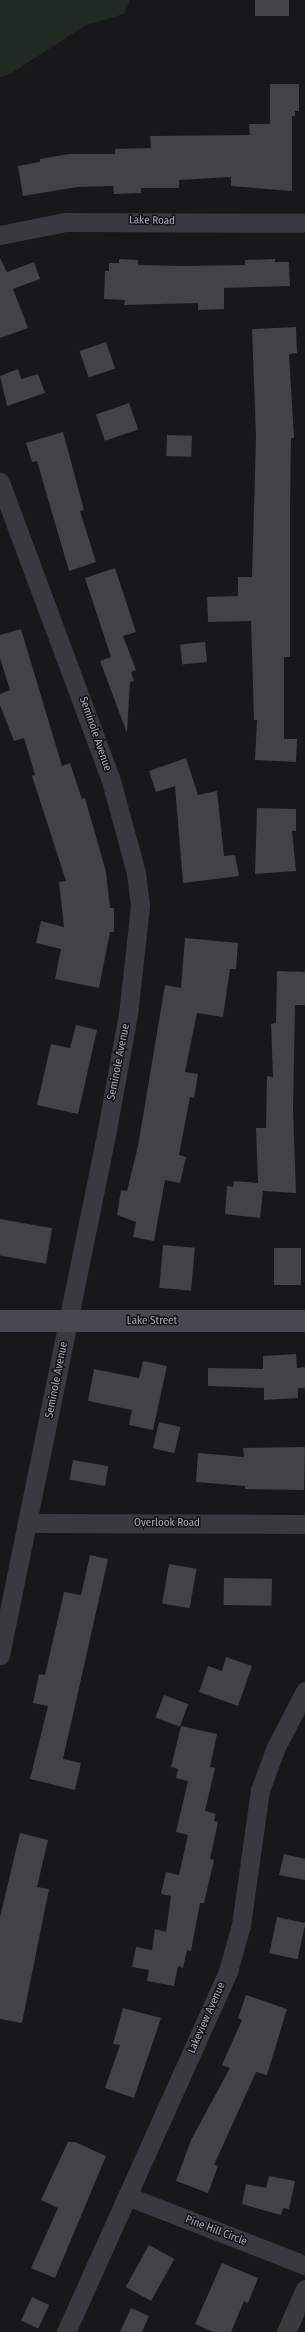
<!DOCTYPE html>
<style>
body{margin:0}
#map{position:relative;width:305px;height:2332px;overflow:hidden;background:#18181a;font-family:"Fira Sans Condensed",sans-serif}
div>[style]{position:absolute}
.green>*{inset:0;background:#202922}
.building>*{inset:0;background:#424247;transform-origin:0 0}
.street>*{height:19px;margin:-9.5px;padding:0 9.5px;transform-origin:9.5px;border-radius:9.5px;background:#393940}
.secondary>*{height:22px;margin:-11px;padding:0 11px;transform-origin:11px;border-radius:11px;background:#474850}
span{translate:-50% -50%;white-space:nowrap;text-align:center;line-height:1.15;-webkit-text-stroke:3px #131315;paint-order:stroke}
.street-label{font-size:11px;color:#aaadbb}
</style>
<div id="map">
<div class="green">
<div style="clip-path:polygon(0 0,129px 0,129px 2px,124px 14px,86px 25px,10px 74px,0 77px)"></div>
</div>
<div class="building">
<div style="left:255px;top:0;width:34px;height:16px"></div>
<div style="clip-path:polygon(270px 84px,299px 84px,299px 111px,295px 111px,295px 116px,292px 116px,292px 191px,231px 186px,231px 177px,179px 180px,179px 188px,141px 188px,141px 193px,114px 194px,113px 186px,77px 187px,23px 196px,18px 166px,40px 162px,40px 159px,69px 154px,115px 154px,115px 149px,151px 148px,150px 136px,250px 135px,249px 124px,270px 124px)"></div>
<div style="clip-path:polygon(0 258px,7px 272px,34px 262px,40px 279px,13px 289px,28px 328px,0 338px)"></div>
<div style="clip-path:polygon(119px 259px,138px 260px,138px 265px,184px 266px,245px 265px,245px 260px,275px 259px,275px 262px,289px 262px,290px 286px,224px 288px,224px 309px,198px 310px,198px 303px,124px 305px,125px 300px,104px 299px,105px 271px,109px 271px,109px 263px,119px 263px)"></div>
<div style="clip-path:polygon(296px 327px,297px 353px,289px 354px,294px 438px,291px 438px,290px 511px,290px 657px,284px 657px,284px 739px,297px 739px,296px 762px,255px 760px,257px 720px,254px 720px,251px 621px,208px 622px,207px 597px,238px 596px,238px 577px,252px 577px,256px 437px,252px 329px)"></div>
<div style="left:106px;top:342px;width:28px;height:28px;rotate:71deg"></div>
<div style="clip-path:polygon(18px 369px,21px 379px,38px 374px,45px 393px,7px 406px,0 376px)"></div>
<div style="left:129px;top:403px;width:28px;height:35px;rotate:71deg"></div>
<div style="clip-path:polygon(63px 432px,84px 510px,80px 511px,96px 562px,69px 571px,37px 461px,32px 462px,26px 443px)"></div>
<div style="left:167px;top:435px;width:25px;height:21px;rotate:2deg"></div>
<div style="clip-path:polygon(115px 568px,136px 632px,123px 636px,136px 670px,131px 672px,134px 681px,130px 682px,127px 733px,100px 661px,111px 657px,85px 578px)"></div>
<div style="clip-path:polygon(21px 629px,62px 766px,70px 763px,82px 799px,85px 798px,106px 872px,110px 908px,114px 908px,114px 932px,110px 932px,99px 988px,55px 979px,61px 949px,36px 943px,41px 921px,64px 927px,59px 882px,66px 881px,32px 776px,35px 775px,24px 738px,14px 741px,0 705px,0 694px,10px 690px,0 658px,0 635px)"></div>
<div style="left:205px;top:642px;width:20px;height:25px;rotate:84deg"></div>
<div style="clip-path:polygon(186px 758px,198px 795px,217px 791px,224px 856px,235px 855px,239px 876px,183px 883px,175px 786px,156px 792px,149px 771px)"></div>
<div style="clip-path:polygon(257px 808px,296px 809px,296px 831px,292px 831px,296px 871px,255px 874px)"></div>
<div style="clip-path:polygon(185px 938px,238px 943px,236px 969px,230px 969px,223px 1017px,197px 1013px,185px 1072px,198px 1074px,194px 1098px,190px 1097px,179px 1155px,186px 1157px,180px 1183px,165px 1180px,154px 1241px,133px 1237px,136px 1222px,117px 1215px,121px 1190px,127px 1191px,138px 1146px,165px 985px,181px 988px)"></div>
<div style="clip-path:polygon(277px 971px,305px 972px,305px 1005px,295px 1005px,293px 1109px,296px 1193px,263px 1191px,260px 1218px,225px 1214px,227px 1186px,233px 1187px,234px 1181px,258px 1183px,256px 1128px,266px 1128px,267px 1076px,273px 1077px,271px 1024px,276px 1023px)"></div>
<div style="clip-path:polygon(76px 1025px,97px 1030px,78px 1114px,37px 1105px,51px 1044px,70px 1048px)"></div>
<div style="left:0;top:1219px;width:53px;height:36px;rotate:10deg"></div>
<div style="left:163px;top:1245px;width:32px;height:43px;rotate:5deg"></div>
<div style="left:274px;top:1248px;width:27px;height:37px"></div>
<div style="clip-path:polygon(296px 1354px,297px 1368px,305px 1367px,305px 1388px,298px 1388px,298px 1398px,264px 1400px,264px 1388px,208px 1386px,208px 1368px,263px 1369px,263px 1356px)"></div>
<div style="clip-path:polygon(143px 1361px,167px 1366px,153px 1430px,129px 1425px,132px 1410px,88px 1401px,94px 1369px,139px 1378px)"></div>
<div style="left:159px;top:1422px;width:22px;height:27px;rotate:13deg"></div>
<div style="clip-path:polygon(305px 1447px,304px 1490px,245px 1489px,245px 1486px,196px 1482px,198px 1453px,244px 1457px,243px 1448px)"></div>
<div style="left:73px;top:1460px;width:36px;height:20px;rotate:10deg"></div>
<div style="clip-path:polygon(90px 1555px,108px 1559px,63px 1759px,81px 1763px,75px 1790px,30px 1779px,48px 1706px,33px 1703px,39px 1674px,45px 1675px,64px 1592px,81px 1595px)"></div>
<div style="left:169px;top:1564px;width:28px;height:40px;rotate:10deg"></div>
<div style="left:224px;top:1578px;width:48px;height:27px;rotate:1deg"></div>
<div style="clip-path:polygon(226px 1657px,252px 1666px,238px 1706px,199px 1692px,208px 1666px,222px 1671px)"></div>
<div style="left:164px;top:1695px;width:26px;height:24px;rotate:21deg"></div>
<div style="clip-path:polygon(181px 1726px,217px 1734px,210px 1767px,215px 1768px,205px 1811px,216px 1814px,214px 1821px,218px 1822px,210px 1859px,214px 1860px,204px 1903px,200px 1903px,191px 1951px,187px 1950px,183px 1968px,178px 1966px,174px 1986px,147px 1981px,149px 1970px,132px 1967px,136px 1947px,152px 1950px,155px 1929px,166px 1932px,171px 1896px,161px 1894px,166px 1872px,179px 1875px,188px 1835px,176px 1832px,188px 1781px,176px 1778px,178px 1769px,171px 1767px)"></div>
<div style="clip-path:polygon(20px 1833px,48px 1840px,37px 1887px,49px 1889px,22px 2023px,0 2019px,0 1917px)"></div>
<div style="clip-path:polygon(284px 1854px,305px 1859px,305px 1880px,279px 1875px)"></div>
<div style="left:277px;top:1917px;width:29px;height:37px;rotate:12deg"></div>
<div style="clip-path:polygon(246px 1995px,287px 2009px,267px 2075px,256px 2072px,214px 2165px,218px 2166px,208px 2193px,176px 2181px,191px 2140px,230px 2068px,222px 2065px,242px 2020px,238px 2018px)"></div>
<div style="clip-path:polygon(123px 2008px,161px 2018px,134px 2098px,105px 2088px,120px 2045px,113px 2044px)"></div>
<div style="clip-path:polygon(68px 2142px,75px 2142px,106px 2156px,55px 2278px,31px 2268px,58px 2208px,41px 2200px)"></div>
<div style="clip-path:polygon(269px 2176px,295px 2181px,289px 2209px,283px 2208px,281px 2215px,242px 2204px,246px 2184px,266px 2188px)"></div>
<div style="left:149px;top:2245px;width:29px;height:48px;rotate:29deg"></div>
<div style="clip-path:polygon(222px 2263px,258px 2278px,248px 2303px,244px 2301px,231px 2332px,213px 2332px,195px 2324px)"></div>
<div style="left:32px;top:2297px;width:19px;height:26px;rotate:25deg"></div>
<div style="clip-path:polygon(131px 2308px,149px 2316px,142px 2332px,120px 2332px)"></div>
</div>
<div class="street">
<div style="left:0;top:235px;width:66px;rotate:-11.3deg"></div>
<div style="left:65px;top:222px;width:240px;rotate:0.2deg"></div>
<div style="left:0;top:482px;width:315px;rotate:69.6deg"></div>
<div style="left:110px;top:777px;width:99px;rotate:74.8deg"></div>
<div style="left:136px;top:873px;width:33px;rotate:83deg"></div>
<div style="left:140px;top:906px;width:109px;rotate:96.3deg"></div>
<div style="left:128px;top:1014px;width:123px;rotate:100.3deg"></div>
<div style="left:106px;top:1135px;width:531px;rotate:101.52deg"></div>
<div style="left:28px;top:1523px;width:277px;rotate:0.2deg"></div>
<div style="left:127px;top:2196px;width:191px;rotate:21.2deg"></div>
<div style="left:66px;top:2332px;width:396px;rotate:-65.8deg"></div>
<div style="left:228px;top:1971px;width:48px;rotate:-74.2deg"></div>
<div style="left:241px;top:1925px;width:136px;rotate:-82deg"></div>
<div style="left:260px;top:1790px;width:46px;rotate:-69.6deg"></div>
<div style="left:276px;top:1747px;width:63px;rotate:-62.6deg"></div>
<div style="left:286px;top:2332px;width:47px;rotate:-66.2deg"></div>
</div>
<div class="secondary">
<div style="left:0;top:1321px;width:305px"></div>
</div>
<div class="street-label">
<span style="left:152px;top:221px;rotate:1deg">Lake Road</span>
<span style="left:95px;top:734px;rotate:71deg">Seminole Avenue</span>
<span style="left:119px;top:1062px;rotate:-79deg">Seminole Avenue</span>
<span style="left:152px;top:1321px">Lake Street</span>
<span style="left:57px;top:1380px;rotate:-79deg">Seminole Avenue</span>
<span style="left:167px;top:1523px">Overlook Road</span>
<span style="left:207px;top:2018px;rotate:-66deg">Lakeview Avenue</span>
<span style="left:216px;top:2231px;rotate:21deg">Pine Hill Circle</span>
</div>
</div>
